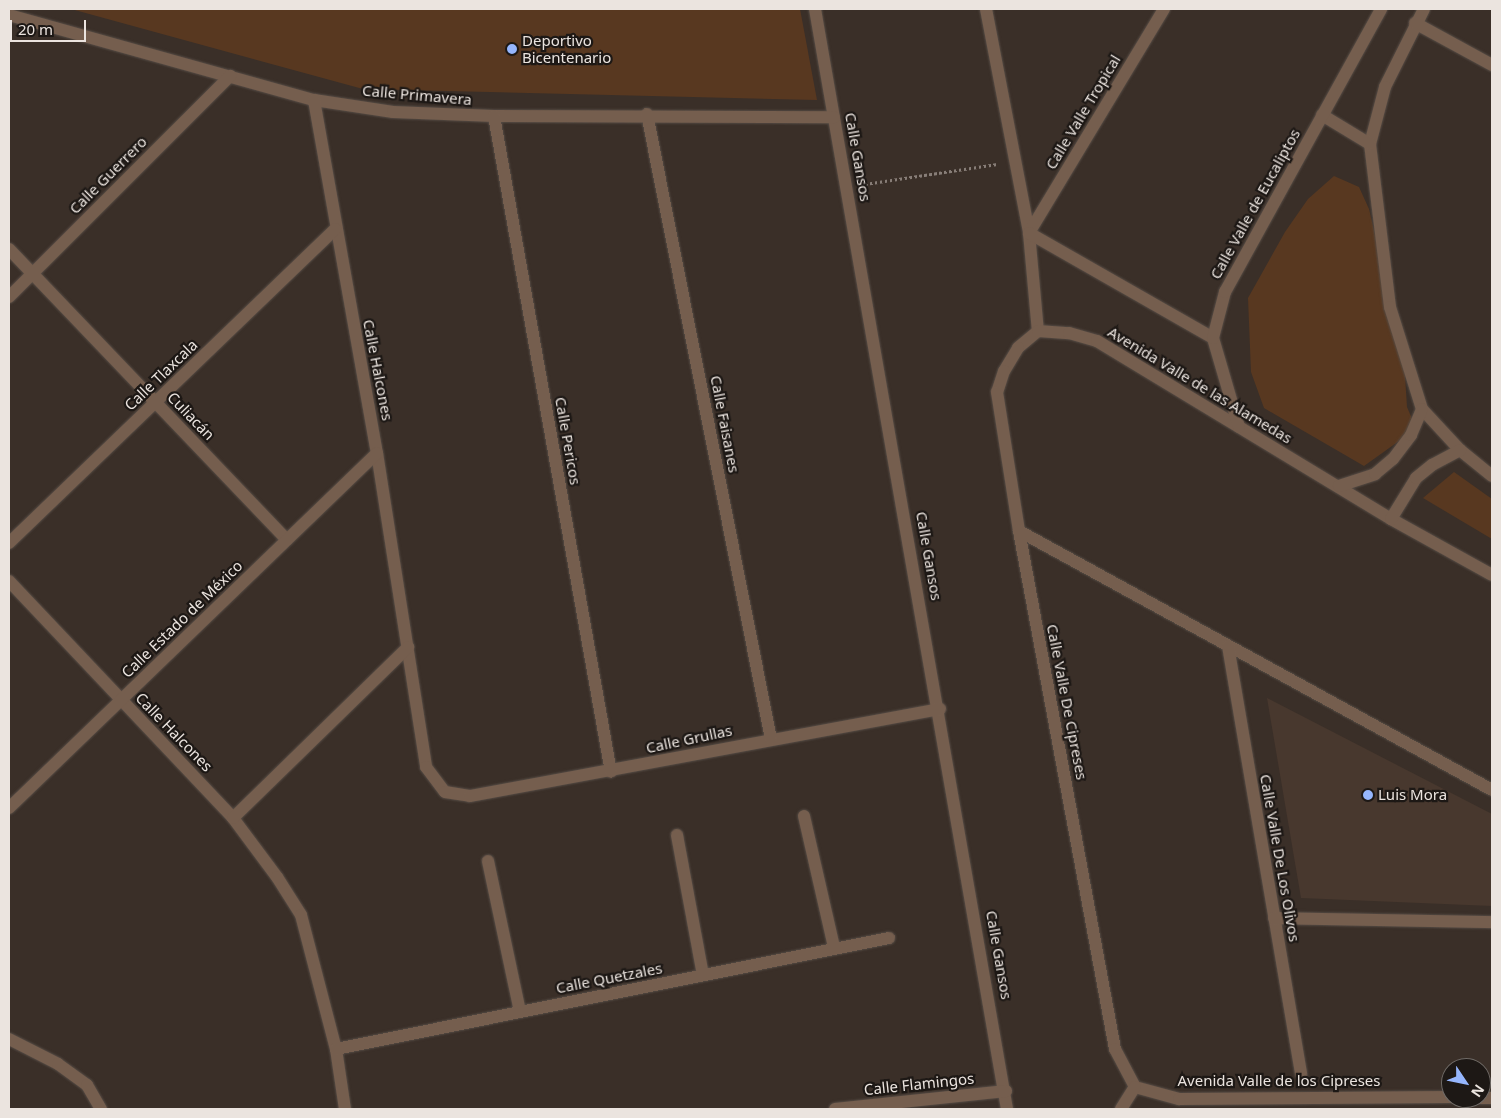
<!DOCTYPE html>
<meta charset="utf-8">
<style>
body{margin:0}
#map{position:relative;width:1501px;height:1118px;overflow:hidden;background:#3a2f28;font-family:"Noto Sans",sans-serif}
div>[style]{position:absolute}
.built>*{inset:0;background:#48382e}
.green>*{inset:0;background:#583820}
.path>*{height:3px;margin-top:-1.5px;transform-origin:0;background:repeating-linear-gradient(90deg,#877d77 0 2.5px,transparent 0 5px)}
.roads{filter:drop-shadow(0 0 1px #564c45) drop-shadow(0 0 1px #564c45)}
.minor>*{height:12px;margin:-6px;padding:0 6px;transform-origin:6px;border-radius:6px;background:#755e4e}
.dots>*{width:14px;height:14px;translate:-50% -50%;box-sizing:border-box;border:2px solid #1d1815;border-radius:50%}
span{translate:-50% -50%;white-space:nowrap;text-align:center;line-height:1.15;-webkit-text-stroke:4.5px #1d1815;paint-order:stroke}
.poi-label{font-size:15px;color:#ebe4df}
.left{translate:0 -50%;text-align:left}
.street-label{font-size:15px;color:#ebe4df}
.frame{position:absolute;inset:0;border:10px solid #ebe4df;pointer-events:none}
.north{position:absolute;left:1441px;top:1058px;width:50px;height:50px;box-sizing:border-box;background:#1d1815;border:1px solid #6f6a66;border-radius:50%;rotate:124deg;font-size:14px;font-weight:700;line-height:20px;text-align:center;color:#ebe4df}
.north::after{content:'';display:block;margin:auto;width:18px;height:22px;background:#96b6fd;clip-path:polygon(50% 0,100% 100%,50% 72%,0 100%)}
.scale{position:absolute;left:10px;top:20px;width:76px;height:22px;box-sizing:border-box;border:2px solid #ebe4df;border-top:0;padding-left:6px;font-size:15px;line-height:18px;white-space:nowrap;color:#ebe4df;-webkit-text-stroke:4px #1d1815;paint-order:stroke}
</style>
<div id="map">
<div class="built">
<div style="clip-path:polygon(1267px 698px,1492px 814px,1492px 906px,1301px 898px)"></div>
</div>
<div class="green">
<div style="clip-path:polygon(71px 9px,800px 9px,817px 100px,363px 89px)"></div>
<div style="clip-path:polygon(1334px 176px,1359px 187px,1369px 209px,1404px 360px,1407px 407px,1413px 421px,1413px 431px,1364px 466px,1264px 408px,1251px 372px,1248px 298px,1285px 232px,1308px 199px)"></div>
<div style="clip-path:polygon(1454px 472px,1492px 499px,1492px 539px,1423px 498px)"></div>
</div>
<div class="path">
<div style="left:865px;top:184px;width:134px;rotate:-8.6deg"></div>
</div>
<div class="roads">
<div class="minor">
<div style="left:815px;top:9px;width:1117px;rotate:80.1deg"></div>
<div style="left:986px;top:9px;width:228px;rotate:79.1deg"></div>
<div style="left:1029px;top:233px;width:98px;rotate:84.8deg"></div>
<div style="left:1164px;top:9px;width:262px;rotate:121.1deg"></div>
<div style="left:1029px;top:233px;width:212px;rotate:29.7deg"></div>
<div style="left:1424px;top:9px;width:87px;rotate:116.6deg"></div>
<div style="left:1385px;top:87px;width:59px;rotate:104.7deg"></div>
<div style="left:1370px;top:144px;width:164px;rotate:83deg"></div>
<div style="left:1390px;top:307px;width:107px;rotate:72.6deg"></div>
<div style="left:1422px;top:409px;width:56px;rotate:47.2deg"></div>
<div style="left:1460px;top:450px;width:41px;rotate:39.1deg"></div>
<div style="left:9px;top:15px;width:317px;rotate:15.6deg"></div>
<div style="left:314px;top:100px;width:80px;rotate:8.6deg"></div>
<div style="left:393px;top:112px;width:101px;rotate:2.3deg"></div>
<div style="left:494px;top:116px;width:340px;rotate:0.2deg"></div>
<div style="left:1415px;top:23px;width:88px;rotate:28.6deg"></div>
<div style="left:314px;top:100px;width:359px;rotate:79.9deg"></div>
<div style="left:377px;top:453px;width:318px;rotate:81.1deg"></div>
<div style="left:426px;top:767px;width:31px;rotate:53deg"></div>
<div style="left:445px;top:792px;width:25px;rotate:9deg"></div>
<div style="left:470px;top:796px;width:478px;rotate:-10.5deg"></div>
<div style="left:647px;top:114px;width:637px;rotate:78.78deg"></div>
<div style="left:1322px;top:115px;width:56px;rotate:31.1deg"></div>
<div style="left:494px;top:116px;width:666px;rotate:79.89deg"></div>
<div style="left:9px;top:249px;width:402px;rotate:46.3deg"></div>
<div style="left:9px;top:297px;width:313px;rotate:-45deg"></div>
<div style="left:1038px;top:331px;width:26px;rotate:140deg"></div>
<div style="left:1018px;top:348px;width:27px;rotate:121deg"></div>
<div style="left:1004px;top:371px;width:22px;rotate:108deg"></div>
<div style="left:997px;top:392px;width:141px;rotate:81deg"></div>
<div style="left:1019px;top:531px;width:527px;rotate:79.5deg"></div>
<div style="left:1115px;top:1049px;width:43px;rotate:62.2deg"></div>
<div style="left:1038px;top:331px;width:31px;rotate:4deg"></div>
<div style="left:1069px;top:333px;width:29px;rotate:16deg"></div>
<div style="left:1097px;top:341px;width:344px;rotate:31.2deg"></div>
<div style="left:1391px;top:519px;width:115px;rotate:29deg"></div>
<div style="left:1239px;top:427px;width:93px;rotate:-106.3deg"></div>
<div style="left:1213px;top:338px;width:48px;rotate:-75.4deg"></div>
<div style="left:1225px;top:292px;width:323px;rotate:-61.1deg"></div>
<div style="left:1339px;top:486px;width:38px;rotate:-18deg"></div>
<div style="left:1375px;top:474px;width:23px;rotate:-40deg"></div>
<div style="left:1393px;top:459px;width:30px;rotate:-53deg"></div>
<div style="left:1411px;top:435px;width:28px;rotate:-67deg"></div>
<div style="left:1391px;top:519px;width:48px;rotate:-58.6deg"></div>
<div style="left:1416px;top:478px;width:21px;rotate:-39deg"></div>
<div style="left:1432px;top:465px;width:32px;rotate:-28deg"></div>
<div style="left:1019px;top:531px;width:539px;rotate:28.7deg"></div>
<div style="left:9px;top:543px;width:453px;rotate:-43.9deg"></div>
<div style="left:9px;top:581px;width:326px;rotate:46.6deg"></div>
<div style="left:233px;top:818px;width:74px;rotate:53.3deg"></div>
<div style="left:277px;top:877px;width:45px;rotate:57.7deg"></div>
<div style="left:301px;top:915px;width:138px;rotate:75.4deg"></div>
<div style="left:336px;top:1049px;width:61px;rotate:81.5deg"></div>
<div style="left:1228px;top:646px;width:434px;rotate:80.3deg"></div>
<div style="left:9px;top:808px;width:511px;rotate:-43.97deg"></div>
<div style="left:804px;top:816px;width:134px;rotate:77.1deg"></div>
<div style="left:233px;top:818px;width:245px;rotate:-44.3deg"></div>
<div style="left:677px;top:835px;width:142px;rotate:79.5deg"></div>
<div style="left:488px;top:861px;width:154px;rotate:78deg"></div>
<div style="left:1274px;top:918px;width:218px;rotate:1.1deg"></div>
<div style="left:9px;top:1039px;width:55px;rotate:27deg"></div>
<div style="left:58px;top:1064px;width:36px;rotate:36deg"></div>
<div style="left:87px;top:1085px;width:28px;rotate:60deg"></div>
<div style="left:336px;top:1049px;width:564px;rotate:-11.35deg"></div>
<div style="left:1135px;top:1087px;width:46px;rotate:15.3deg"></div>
<div style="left:1179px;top:1099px;width:272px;rotate:-0.4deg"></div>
<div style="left:1481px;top:1098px;width:11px"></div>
<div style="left:835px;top:1109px;width:172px;rotate:-6deg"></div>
<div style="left:1121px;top:1109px;width:26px;rotate:-58deg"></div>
</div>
</div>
<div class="dots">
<div style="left:512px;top:49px;background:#96b6fd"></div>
<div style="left:1368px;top:795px;background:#96b6fd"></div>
</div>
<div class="poi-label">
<span class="left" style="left:522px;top:49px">Deportivo<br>Bicentenario</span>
<span class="left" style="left:1378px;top:795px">Luis Mora</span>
</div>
<div class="street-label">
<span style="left:417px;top:95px;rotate:5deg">Calle Primavera</span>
<span style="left:1083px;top:112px;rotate:-59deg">Calle Valle Tropical</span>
<span style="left:858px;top:157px;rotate:80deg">Calle Gansos</span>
<span style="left:108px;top:175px;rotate:-45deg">Calle Guerrero</span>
<span style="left:1255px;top:204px;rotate:-61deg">Calle Valle de Eucaliptos</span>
<span style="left:378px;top:370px;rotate:79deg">Calle Halcones</span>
<span style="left:161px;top:375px;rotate:-44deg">Calle Tlaxcala</span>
<span style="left:1200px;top:385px;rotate:31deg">Avenida Valle de las Alamedas</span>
<span style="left:191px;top:416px;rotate:46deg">Culiacán</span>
<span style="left:725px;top:424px;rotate:79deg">Calle Faisanes</span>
<span style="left:568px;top:441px;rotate:80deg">Calle Pericos</span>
<span style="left:929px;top:556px;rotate:80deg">Calle Gansos</span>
<span style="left:182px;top:619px;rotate:-44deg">Calle Estado de México</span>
<span style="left:1067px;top:702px;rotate:79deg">Calle Valle De Cipreses</span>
<span style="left:174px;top:732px;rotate:46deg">Calle Halcones</span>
<span style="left:689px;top:739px;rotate:-12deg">Calle Grullas</span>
<span style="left:1280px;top:858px;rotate:80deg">Calle Valle De Los Olivos</span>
<span style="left:999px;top:955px;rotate:80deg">Calle Gansos</span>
<span style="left:609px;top:978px;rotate:-11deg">Calle Quetzales</span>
<span style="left:1279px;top:1081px">Avenida Valle de los Cipreses</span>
<span style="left:919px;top:1084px;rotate:-6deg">Calle Flamingos</span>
</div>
<div class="frame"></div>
<div class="north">N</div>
<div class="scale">20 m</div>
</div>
